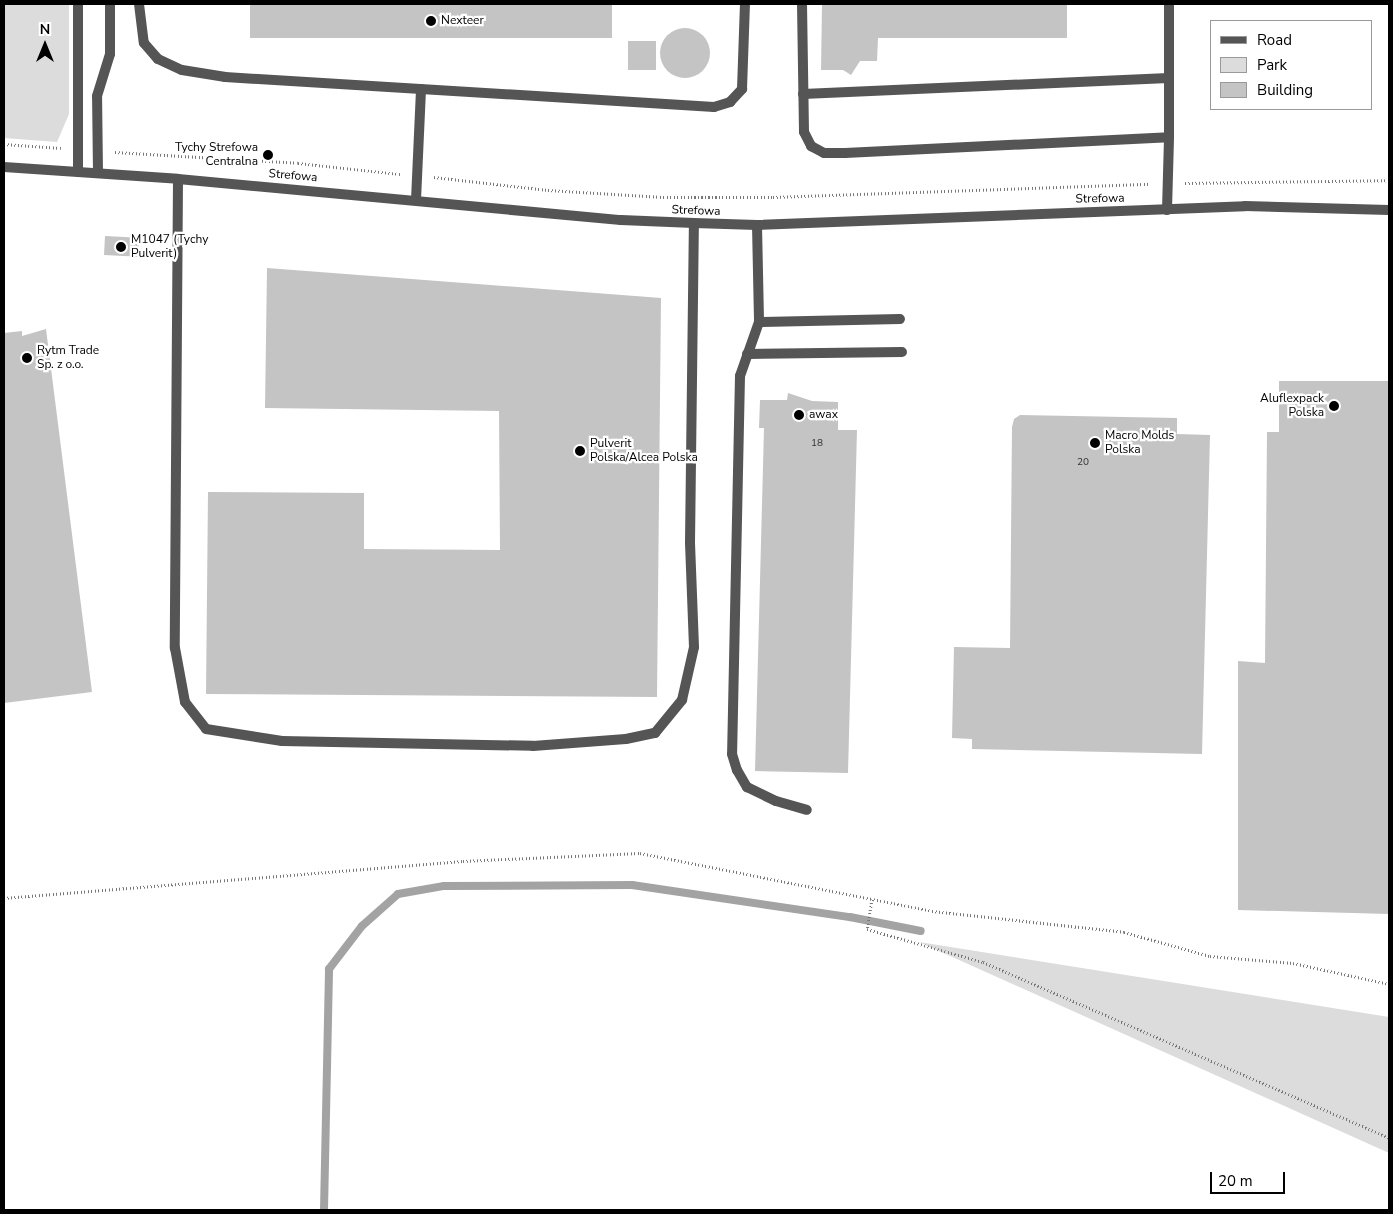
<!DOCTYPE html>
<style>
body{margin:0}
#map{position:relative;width:1393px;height:1214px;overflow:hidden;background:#fff;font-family:"Nunito Sans",sans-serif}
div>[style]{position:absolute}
.green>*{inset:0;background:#dcdcdc}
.stream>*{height:8px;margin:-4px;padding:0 4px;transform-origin:4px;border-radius:4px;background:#a3a3a3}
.building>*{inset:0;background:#c4c4c4;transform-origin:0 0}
.round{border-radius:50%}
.path>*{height:3px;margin-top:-1.5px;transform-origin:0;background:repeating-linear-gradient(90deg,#777 0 1px,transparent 0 3.5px)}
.service>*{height:10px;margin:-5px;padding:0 5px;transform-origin:5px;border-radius:5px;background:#555}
.tertiary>*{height:10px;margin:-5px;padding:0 5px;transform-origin:5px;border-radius:5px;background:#555}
.dots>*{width:14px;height:14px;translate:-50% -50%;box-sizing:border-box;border:2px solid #fff;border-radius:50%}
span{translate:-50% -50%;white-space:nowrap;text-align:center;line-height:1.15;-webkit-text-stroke:4.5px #fff;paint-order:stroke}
.number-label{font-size:10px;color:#313131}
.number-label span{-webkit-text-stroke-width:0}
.poi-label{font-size:12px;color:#000}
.left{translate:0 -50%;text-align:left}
.right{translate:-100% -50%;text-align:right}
.street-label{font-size:12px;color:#000}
.frame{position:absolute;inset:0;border:5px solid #000;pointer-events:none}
.legend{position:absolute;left:1210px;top:20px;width:162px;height:90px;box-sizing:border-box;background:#fff;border:1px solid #999;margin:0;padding:6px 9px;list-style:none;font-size:15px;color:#000}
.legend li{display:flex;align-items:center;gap:10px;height:25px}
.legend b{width:25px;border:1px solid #999}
.north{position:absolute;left:20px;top:20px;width:50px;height:50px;-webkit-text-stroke:4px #fff;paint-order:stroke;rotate:0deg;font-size:14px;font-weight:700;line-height:20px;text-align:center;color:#000}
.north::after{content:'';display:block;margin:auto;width:18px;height:22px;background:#000;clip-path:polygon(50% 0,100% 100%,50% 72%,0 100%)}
.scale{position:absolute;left:1210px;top:1172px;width:75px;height:22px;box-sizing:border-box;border:2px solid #000;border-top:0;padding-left:6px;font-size:15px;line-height:18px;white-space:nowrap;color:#000;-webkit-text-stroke:4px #fff;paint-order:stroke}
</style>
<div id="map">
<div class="green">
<div style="clip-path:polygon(4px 4px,69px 4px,69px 114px,57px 142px,4px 138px)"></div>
<div style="clip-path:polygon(919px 942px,1389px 1017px,1389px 1153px)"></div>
</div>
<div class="stream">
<div style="left:324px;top:1210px;width:241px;rotate:-88.8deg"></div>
<div style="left:329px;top:969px;width:54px;rotate:-52.5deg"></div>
<div style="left:362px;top:926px;width:48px;rotate:-41.6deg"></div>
<div style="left:398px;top:894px;width:47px;rotate:-9.9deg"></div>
<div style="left:444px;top:886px;width:188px;rotate:-0.3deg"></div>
<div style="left:632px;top:885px;width:220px;rotate:8.4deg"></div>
<div style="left:850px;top:917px;width:72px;rotate:11.2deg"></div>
</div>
<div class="building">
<div style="left:250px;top:4px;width:362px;height:34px"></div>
<div style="clip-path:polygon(822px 4px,1067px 4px,1067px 38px,878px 38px,877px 61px,860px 61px,851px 75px,843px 70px,821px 70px)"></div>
<div class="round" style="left:660px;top:28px;width:50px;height:50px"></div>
<div style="left:628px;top:41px;width:28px;height:29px"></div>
<div style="left:105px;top:236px;width:34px;height:19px;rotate:3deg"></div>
<div style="clip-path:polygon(267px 268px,661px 298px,657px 697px,206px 694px,208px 492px,364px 493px,364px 549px,500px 550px,499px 411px,265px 408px)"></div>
<div style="clip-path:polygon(46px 329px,92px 692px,4px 703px,4px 333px,22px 331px,22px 336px)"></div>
<div style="clip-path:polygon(1279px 381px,1389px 381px,1389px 914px,1238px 910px,1238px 661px,1265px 663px,1267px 432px,1279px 432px)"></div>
<div style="clip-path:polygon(788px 393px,812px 401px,838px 402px,838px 430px,857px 430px,848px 773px,755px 771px,764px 428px,759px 428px,760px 400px,787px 400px)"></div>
<div style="clip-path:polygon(1020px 415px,1177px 418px,1177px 434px,1210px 435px,1202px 754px,972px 749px,972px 739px,952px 738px,954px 647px,1010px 648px,1012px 427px,1014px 419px)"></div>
</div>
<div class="path">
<div style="left:4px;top:144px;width:57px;rotate:4deg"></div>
<div style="left:115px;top:152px;width:183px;rotate:3.4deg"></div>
<div style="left:298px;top:163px;width:103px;rotate:6.2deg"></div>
<div style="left:434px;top:177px;width:115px;rotate:6.5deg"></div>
<div style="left:548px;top:190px;width:115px;rotate:3.5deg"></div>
<div style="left:663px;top:197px;width:110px"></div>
<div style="left:773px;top:197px;width:378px;rotate:-2deg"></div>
<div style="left:1185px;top:183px;width:204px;rotate:-0.8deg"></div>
<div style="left:4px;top:898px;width:460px;rotate:-4.6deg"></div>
<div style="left:463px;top:861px;width:177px;rotate:-2.6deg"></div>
<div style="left:640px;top:853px;width:298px;rotate:11.2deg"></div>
<div style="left:932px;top:911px;width:193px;rotate:6.2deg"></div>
<div style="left:1124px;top:932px;width:89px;rotate:15.6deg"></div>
<div style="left:1210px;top:956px;width:83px;rotate:4.8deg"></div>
<div style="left:1293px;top:963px;width:98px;rotate:12.3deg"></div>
<div style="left:872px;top:899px;width:30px;rotate:99deg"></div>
<div style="left:867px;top:929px;width:121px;rotate:15.9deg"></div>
<div style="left:983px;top:962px;width:443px;rotate:23.4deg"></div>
</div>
<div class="service">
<div style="left:78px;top:4px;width:168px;rotate:90deg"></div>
<div style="left:139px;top:4px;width:39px;rotate:83deg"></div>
<div style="left:144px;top:43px;width:21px;rotate:49deg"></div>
<div style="left:158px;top:59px;width:26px;rotate:25deg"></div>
<div style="left:182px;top:70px;width:44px;rotate:9.2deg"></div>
<div style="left:225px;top:77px;width:490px;rotate:3.5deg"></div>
<div style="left:714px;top:107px;width:17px;rotate:-17deg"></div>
<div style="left:730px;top:102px;width:18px;rotate:-47deg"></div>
<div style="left:742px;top:89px;width:85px;rotate:-88deg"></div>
<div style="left:802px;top:4px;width:128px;rotate:89.1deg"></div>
<div style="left:804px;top:132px;width:16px;rotate:63deg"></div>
<div style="left:811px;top:146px;width:15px;rotate:28deg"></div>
<div style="left:824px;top:153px;width:21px"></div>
<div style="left:845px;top:153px;width:324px;rotate:-2.8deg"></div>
<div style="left:1169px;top:137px;width:133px;rotate:-90deg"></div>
<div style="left:803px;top:94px;width:366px;rotate:-2.5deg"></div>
<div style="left:98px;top:173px;width:77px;rotate:-90.7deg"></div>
<div style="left:97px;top:96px;width:44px;rotate:-72.8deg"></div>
<div style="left:110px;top:54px;width:50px;rotate:-90deg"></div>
<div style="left:178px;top:179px;width:469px;rotate:90.4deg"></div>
<div style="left:175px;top:648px;width:55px;rotate:79.5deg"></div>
<div style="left:185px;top:702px;width:34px;rotate:52deg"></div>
<div style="left:206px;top:729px;width:77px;rotate:9deg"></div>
<div style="left:282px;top:741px;width:251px;rotate:1.1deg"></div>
<div style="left:533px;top:746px;width:93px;rotate:-4.3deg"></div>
<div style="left:626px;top:739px;width:30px;rotate:-12deg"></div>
<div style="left:655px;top:733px;width:43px;rotate:-50.7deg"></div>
<div style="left:682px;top:700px;width:54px;rotate:-77.2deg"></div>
<div style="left:694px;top:647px;width:104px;rotate:-92.2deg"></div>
<div style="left:690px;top:543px;width:320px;rotate:-89.3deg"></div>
<div style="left:416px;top:200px;width:111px;rotate:-87.4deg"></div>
<div style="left:1167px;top:210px;width:73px;rotate:-88.4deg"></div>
<div style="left:757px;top:225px;width:97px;rotate:88.8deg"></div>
<div style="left:759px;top:322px;width:57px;rotate:109.4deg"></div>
<div style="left:740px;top:376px;width:378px;rotate:91.2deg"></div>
<div style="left:732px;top:754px;width:17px;rotate:73deg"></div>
<div style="left:737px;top:770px;width:20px;rotate:60deg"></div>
<div style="left:747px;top:787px;width:32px;rotate:26deg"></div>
<div style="left:776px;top:801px;width:32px;rotate:16deg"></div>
<div style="left:759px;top:322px;width:141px;rotate:-1.2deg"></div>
<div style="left:747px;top:354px;width:155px;rotate:-0.7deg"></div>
</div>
<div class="tertiary">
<div style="left:4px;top:167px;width:174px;rotate:3.9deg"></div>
<div style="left:178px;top:179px;width:445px;rotate:5.3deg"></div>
<div style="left:621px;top:220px;width:73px;rotate:2.4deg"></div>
<div style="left:694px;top:223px;width:63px;rotate:1.8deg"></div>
<div style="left:757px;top:225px;width:488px;rotate:-2.2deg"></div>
<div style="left:1245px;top:206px;width:144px;rotate:1.6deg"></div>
</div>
<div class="dots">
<div style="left:431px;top:21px;background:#000"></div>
<div style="left:268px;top:155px;background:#000"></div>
<div style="left:121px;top:247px;background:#000"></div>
<div style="left:27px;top:358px;background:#000"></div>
<div style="left:1334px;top:406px;background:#000"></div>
<div style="left:799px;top:415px;background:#000"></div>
<div style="left:1095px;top:443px;background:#000"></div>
<div style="left:580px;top:451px;background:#000"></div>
</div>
<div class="number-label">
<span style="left:817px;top:444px">18</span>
<span style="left:1083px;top:463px">20</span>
</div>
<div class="poi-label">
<span class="left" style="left:441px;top:21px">Nexteer</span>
<span class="right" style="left:258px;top:155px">Tychy Strefowa<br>Centralna</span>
<span class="left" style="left:131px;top:247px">M1047 (Tychy<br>Pulverit)</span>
<span class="left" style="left:37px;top:358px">Rytm Trade<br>Sp. z o.o.</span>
<span class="right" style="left:1324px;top:406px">Aluflexpack<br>Polska</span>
<span class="left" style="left:809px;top:415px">awax</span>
<span class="left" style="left:1105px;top:443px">Macro Molds<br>Polska</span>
<span class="left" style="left:590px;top:451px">Pulverit<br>Polska/Alcea Polska</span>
</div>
<div class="street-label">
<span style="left:293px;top:176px;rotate:5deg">Strefowa</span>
<span style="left:1100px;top:199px;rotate:-1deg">Strefowa</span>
<span style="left:696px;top:211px;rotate:2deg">Strefowa</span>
</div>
<div class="frame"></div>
<ul class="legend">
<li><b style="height:6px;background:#555"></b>Road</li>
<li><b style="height:14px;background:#dcdcdc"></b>Park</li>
<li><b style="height:14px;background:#c4c4c4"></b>Building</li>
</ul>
<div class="north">N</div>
<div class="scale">20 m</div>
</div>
